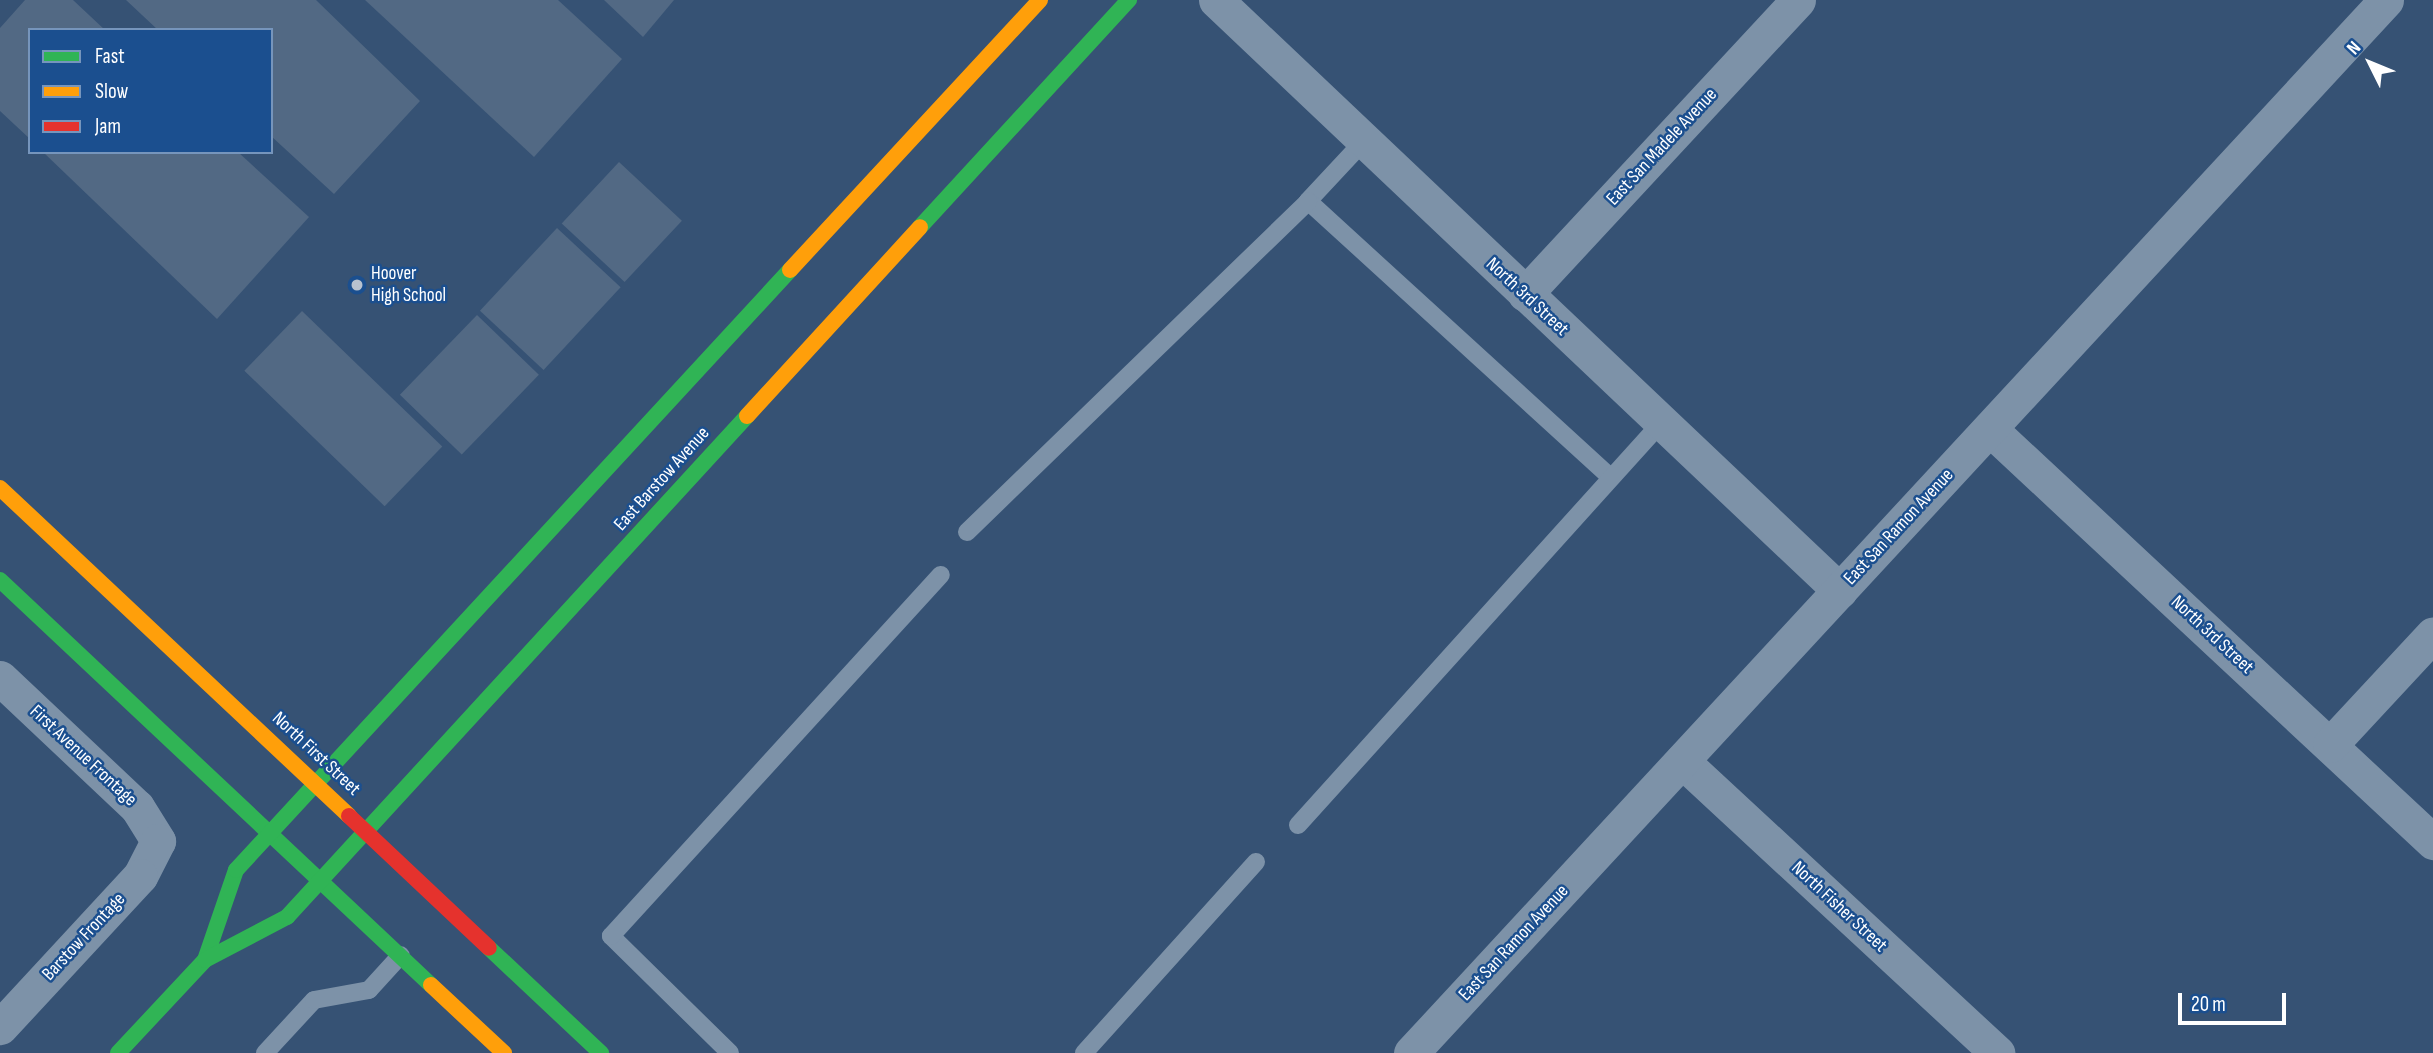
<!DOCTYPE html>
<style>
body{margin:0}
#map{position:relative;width:2433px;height:1053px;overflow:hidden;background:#365274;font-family:"Sofia Sans Condensed",sans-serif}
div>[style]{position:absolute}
.building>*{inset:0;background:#526984;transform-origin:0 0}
.lane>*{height:18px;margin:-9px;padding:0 9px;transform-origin:9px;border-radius:9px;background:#7d92a8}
.street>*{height:35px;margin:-17.5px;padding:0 17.5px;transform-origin:17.5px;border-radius:17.5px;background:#7d92a8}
.fast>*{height:16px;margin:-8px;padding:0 8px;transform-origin:8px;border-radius:8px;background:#30b455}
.slow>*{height:16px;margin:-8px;padding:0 8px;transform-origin:8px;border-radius:8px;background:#ff9f0a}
.jam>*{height:16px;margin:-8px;padding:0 8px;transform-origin:8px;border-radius:8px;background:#e5322d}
.dots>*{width:19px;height:19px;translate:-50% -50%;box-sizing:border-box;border:4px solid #1b4f8f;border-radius:50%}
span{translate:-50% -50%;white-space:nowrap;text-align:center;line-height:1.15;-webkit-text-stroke:5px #1b4f8f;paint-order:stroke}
.street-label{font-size:19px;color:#fff}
.poi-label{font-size:19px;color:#fff}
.left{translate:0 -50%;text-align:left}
.legend{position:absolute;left:28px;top:28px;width:245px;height:126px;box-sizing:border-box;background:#1b4f8f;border:2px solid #7695bc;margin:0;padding:9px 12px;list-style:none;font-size:21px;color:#fff}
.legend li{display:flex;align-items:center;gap:14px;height:35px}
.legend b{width:35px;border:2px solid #7695bc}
.north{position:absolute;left:2335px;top:28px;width:70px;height:70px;-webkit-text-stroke:5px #1b4f8f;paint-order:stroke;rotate:313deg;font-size:19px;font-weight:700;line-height:28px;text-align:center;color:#fff}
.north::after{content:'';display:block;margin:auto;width:24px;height:32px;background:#fff;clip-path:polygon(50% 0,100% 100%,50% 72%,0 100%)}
.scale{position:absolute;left:2178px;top:993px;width:108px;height:32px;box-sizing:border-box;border:4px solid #fff;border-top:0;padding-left:9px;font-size:21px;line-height:24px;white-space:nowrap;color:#fff;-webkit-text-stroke:5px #1b4f8f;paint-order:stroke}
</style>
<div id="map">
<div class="building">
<div style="clip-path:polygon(25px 0,73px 0,105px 30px,30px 30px,30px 139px,0 111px,0 28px)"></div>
<div style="clip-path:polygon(126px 0,316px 0,420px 101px,334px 194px,271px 136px,271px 30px,158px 30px)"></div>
<div style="clip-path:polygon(365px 0,558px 0,622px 59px,534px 157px)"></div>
<div style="clip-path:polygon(604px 0,674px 0,643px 37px)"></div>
<div style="clip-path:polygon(43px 152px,238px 152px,309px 217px,217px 319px)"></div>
<div style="left:619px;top:162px;width:86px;height:84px;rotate:43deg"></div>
<div style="left:557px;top:228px;width:87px;height:113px;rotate:43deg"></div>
<div style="left:302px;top:311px;width:195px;height:83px;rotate:44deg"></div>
<div style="left:477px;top:315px;width:86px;height:111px;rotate:44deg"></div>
</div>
<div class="lane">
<div style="left:1363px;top:142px;width:81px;rotate:133deg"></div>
<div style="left:1308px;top:201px;width:408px;rotate:42.4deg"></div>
<div style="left:967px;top:532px;width:475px;rotate:-44.1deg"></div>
<div style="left:1298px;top:825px;width:542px;rotate:-47.92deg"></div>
<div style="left:265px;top:1053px;width:72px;rotate:-47.2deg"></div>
<div style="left:314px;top:1000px;width:56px;rotate:-10.3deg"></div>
<div style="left:369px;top:990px;width:47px;rotate:-47.6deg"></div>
<div style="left:730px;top:1053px;width:167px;rotate:-135.5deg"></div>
<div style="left:611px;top:936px;width:489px;rotate:-47.6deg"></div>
<div style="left:1084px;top:1053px;width:257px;rotate:-48deg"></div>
</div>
<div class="street">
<div style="left:1216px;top:0;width:859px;rotate:43.44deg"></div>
<div style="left:1525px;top:294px;width:401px;rotate:-47.1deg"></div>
<div style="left:1990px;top:429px;width:606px;rotate:42.99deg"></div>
<div style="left:0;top:678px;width:188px;rotate:43.3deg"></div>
<div style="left:137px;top:807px;width:40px;rotate:58deg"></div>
<div style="left:158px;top:841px;width:39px;rotate:117deg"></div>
<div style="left:140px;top:876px;width:206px;rotate:132.8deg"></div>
<div style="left:2330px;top:745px;width:151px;rotate:-47.1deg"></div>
<div style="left:1682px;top:761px;width:430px;rotate:42.8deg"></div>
<div style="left:1411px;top:1053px;width:1435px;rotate:-47.2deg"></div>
</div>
<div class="fast">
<div style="left:920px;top:227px;width:309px;rotate:-47.4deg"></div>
<div style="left:0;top:580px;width:591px;rotate:43.22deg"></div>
<div style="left:489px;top:948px;width:154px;rotate:43.2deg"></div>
<div style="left:205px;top:960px;width:95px;rotate:-71deg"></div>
<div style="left:236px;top:870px;width:817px;rotate:-47.28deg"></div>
<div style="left:118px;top:1053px;width:127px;rotate:-46.9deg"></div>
<div style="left:205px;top:960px;width:93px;rotate:-27.7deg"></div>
<div style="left:287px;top:917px;width:680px;rotate:-47.44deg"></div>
</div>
<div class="slow">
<div style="left:790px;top:270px;width:368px;rotate:-47.2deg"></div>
<div style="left:747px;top:416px;width:256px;rotate:-47.5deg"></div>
<div style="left:0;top:488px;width:479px;rotate:43.2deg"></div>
<div style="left:431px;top:985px;width:100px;rotate:43deg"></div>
</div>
<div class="jam">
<div style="left:349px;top:816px;width:192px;rotate:43.3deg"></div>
</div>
<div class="dots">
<div style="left:357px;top:285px;background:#b9c2ce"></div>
</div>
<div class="street-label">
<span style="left:1662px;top:147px;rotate:-47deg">East San Madele Avenue</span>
<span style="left:1527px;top:297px;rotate:43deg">North 3rd Street</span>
<span style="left:662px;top:479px;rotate:-48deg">East Barstow Avenue</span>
<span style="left:1899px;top:527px;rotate:-47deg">East San Ramon Avenue</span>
<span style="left:2212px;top:635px;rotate:43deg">North 3rd Street</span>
<span style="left:316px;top:754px;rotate:43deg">North First Street</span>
<span style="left:83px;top:756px;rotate:43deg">First Avenue Frontage</span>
<span style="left:1839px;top:907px;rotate:43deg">North Fisher Street</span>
<span style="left:84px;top:937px;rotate:-47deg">Barstow Frontage</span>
<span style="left:1514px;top:943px;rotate:-47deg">East San Ramon Avenue</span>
</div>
<div class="poi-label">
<span class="left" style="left:371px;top:285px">Hoover<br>High School</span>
</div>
<ul class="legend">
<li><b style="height:9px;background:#30b455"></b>Fast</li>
<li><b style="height:9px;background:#ff9f0a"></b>Slow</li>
<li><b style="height:9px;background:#e5322d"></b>Jam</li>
</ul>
<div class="north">N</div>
<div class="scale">20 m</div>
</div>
